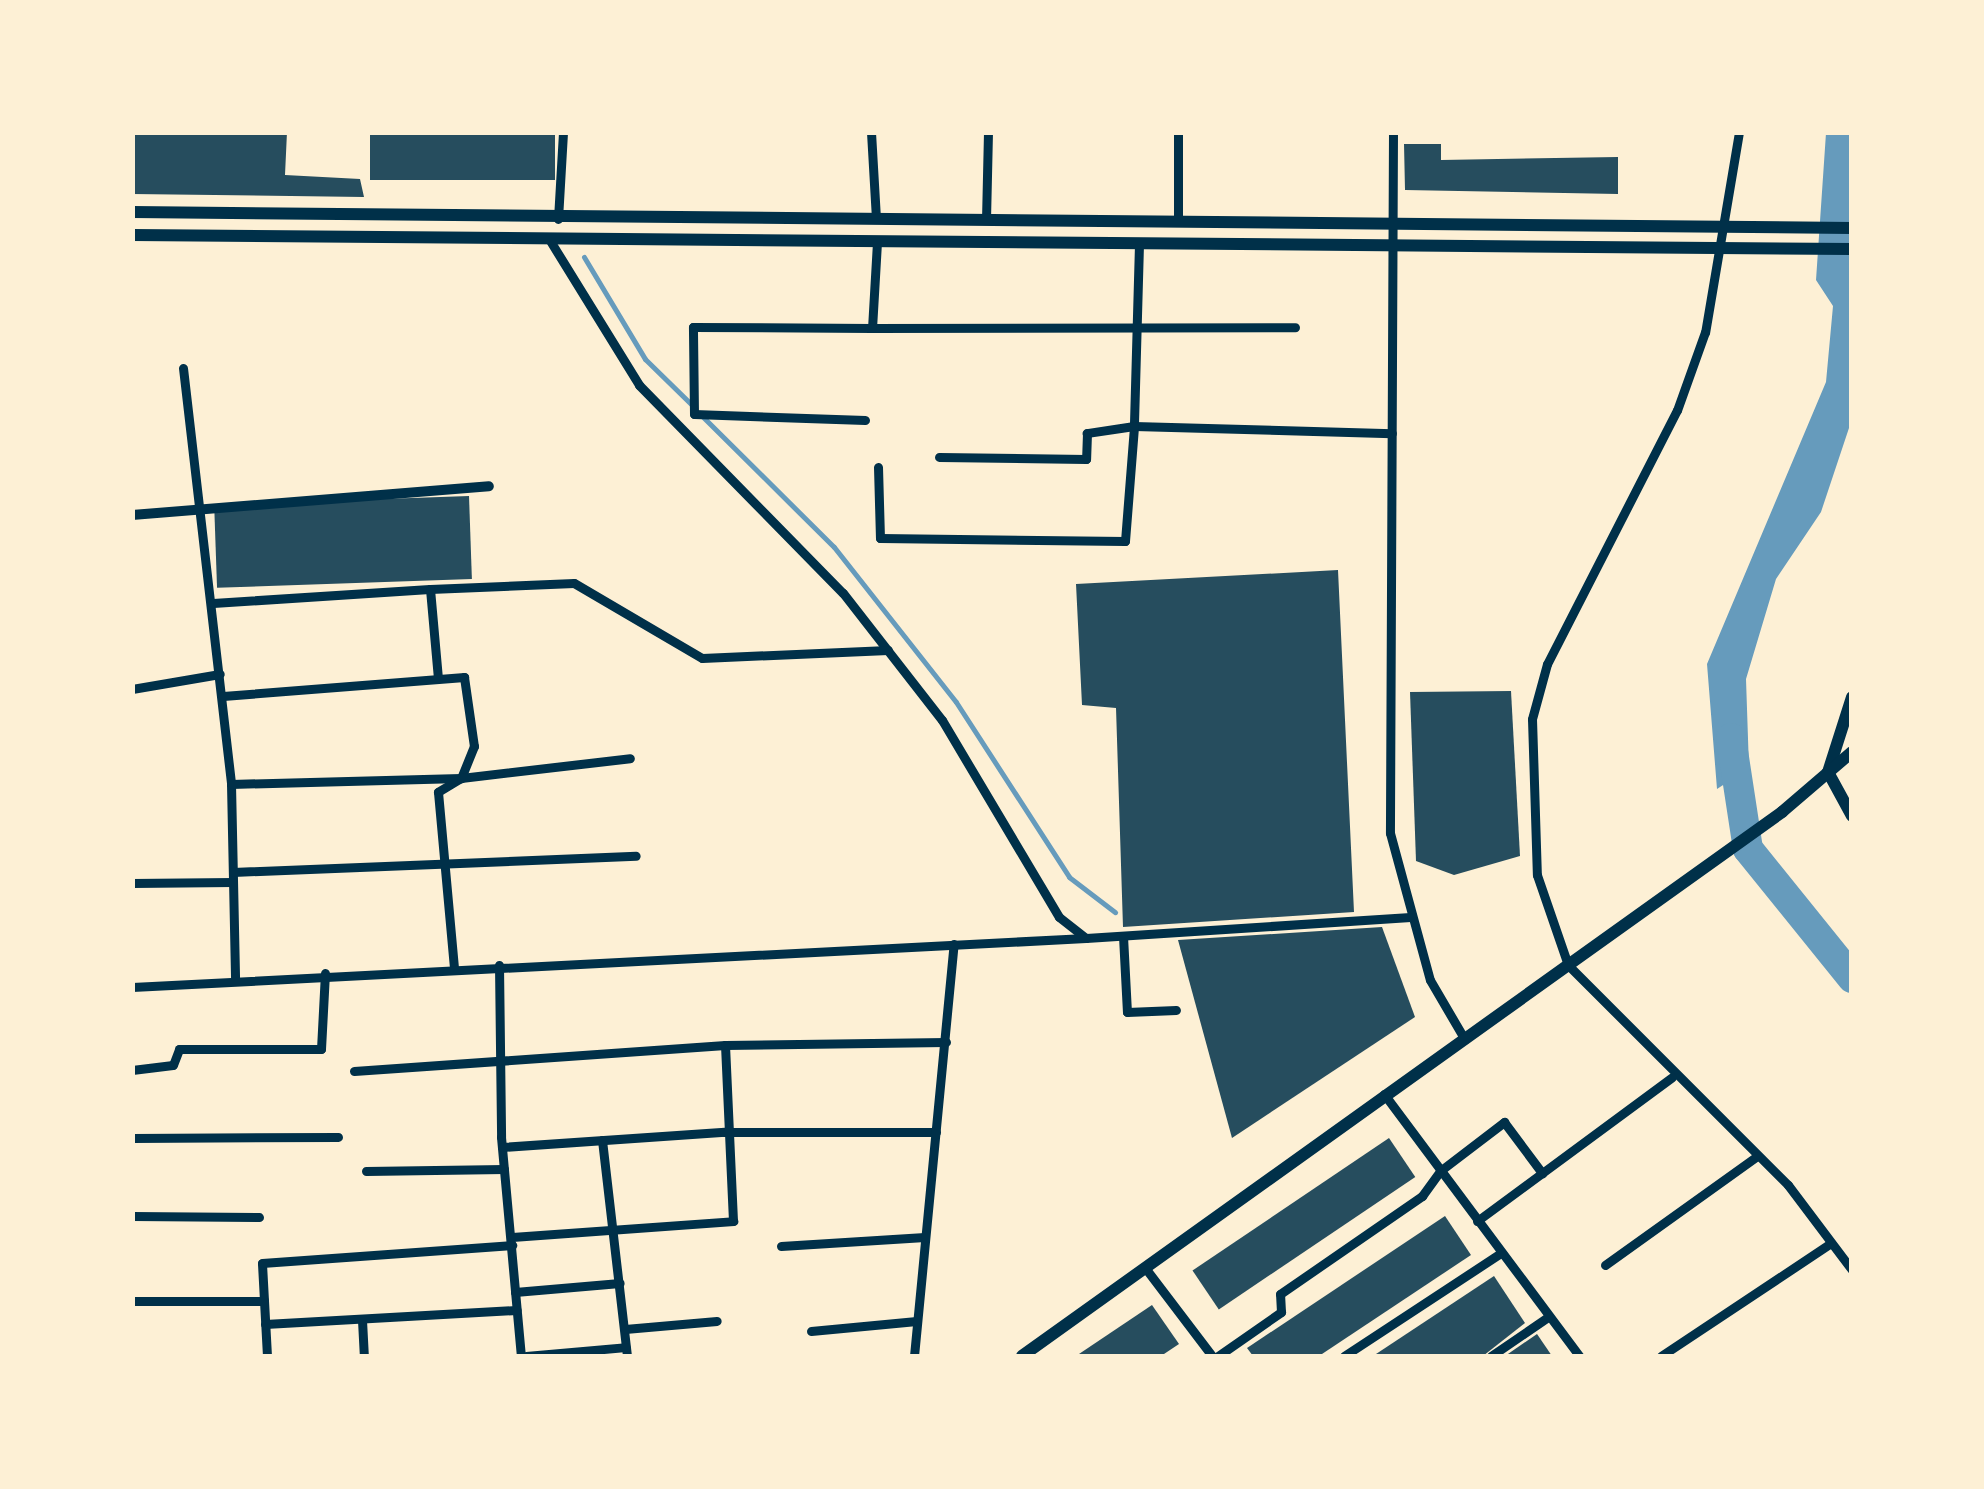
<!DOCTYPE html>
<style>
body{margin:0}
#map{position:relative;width:1984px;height:1489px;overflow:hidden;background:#fdf0d5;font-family:"Crimson Pro",serif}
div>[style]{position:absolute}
.water>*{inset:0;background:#669bbc}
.stream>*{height:5px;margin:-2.5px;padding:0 2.5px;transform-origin:2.5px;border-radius:2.5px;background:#669bbc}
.river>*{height:30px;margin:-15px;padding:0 15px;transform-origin:15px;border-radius:15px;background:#669bbc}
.building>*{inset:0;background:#264d5e;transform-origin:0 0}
.minor>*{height:9px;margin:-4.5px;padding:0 4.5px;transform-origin:4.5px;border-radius:4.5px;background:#003049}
.tertiary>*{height:10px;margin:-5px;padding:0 5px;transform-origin:5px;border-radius:5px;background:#003049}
.secondary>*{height:12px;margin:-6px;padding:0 6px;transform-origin:6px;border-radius:6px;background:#003049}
span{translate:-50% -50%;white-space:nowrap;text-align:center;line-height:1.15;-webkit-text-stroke:8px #fdf0d5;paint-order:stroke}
.frame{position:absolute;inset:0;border:135px solid #fdf0d5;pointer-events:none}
</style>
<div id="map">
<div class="water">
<div style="clip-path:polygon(1826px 133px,1851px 133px,1851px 422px,1821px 512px,1776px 579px,1746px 679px,1749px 768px,1717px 789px,1707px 664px,1826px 382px,1833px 306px,1816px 280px)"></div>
</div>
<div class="stream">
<div style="left:584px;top:257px;width:119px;rotate:59.1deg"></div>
<div style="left:645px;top:359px;width:69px;rotate:44.4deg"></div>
<div style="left:701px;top:415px;width:187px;rotate:44.8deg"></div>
<div style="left:834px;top:547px;width:197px;rotate:51.8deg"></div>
<div style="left:956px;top:702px;width:208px;rotate:57.1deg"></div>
<div style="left:1069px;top:877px;width:58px;rotate:37.3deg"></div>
</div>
<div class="river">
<div style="left:1731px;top:738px;width:112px;rotate:81.3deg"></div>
<div style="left:1748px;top:849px;width:166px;rotate:51.1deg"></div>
</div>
<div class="building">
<div style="clip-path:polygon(132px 132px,287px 132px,285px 175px,360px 179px,364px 197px,132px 194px)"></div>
<div style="left:370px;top:132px;width:185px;height:48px"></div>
<div style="clip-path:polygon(1404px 144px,1441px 144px,1441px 160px,1618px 157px,1618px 194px,1405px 190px)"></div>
<div style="left:469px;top:496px;width:83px;height:255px;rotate:88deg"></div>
<div style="clip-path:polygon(1338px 570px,1354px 912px,1123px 927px,1116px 708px,1082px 705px,1076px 584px)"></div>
<div style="clip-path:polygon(1511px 691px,1520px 856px,1454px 875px,1416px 861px,1410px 692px)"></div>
<div style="clip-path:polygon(1382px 927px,1415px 1017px,1232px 1138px,1178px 940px)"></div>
<div style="left:1389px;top:1138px;width:47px;height:237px;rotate:56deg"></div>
<div style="clip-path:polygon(1445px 1216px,1471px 1255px,1319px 1356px,1253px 1356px,1247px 1348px)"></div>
<div style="clip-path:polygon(1494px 1276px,1525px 1323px,1483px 1356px,1373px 1356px)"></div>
<div style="clip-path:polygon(1152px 1305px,1179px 1344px,1161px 1356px,1076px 1356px)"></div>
<div style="clip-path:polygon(1537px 1334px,1552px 1356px,1505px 1356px)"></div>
</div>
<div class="minor">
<div style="left:871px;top:132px;width:87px;rotate:86.7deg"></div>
<div style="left:1178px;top:132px;width:90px;rotate:90deg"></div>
<div style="left:1393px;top:132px;width:701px;rotate:90.25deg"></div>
<div style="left:1390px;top:833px;width:152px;rotate:74.8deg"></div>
<div style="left:1430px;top:980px;width:69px;rotate:59.7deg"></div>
<div style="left:1739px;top:132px;width:203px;rotate:99.6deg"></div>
<div style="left:1705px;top:332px;width:83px;rotate:109.7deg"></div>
<div style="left:1677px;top:410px;width:285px;rotate:117.1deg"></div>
<div style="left:1547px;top:664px;width:57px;rotate:105.3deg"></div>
<div style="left:1532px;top:719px;width:156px;rotate:88.2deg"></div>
<div style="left:1537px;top:875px;width:95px;rotate:71deg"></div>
<div style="left:1568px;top:965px;width:311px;rotate:45deg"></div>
<div style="left:1788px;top:1185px;width:106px;rotate:53deg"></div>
<div style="left:558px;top:219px;width:87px;rotate:-86.7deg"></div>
<div style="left:986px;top:220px;width:88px;rotate:-88.7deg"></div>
<div style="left:549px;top:239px;width:172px;rotate:58.3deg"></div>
<div style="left:639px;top:385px;width:291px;rotate:45.6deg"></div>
<div style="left:843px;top:593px;width:161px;rotate:52.1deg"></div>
<div style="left:942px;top:720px;width:229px;rotate:59.3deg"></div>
<div style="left:1059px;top:917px;width:34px;rotate:38deg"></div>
<div style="left:1086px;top:938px;width:325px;rotate:-3.7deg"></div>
<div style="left:877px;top:242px;width:86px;rotate:93.3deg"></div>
<div style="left:872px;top:328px;width:423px;rotate:-0.1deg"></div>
<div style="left:1139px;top:244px;width:182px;rotate:91.6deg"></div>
<div style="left:1134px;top:426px;width:258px;rotate:1.6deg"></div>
<div style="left:183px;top:368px;width:419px;rotate:83.4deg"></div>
<div style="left:231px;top:784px;width:196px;rotate:88.8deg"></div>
<div style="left:865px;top:420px;width:171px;rotate:-178deg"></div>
<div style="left:694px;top:414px;width:87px;rotate:-90.7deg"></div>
<div style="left:693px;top:327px;width:179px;rotate:0.3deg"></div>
<div style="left:878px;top:467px;width:71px;rotate:88.4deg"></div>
<div style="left:880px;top:538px;width:245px;rotate:0.7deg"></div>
<div style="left:1125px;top:541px;width:115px;rotate:-85.5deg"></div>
<div style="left:1134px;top:426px;width:48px;rotate:171.5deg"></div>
<div style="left:1087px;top:433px;width:26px;rotate:92deg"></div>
<div style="left:1086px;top:459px;width:147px;rotate:-179.2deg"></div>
<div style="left:430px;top:589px;width:144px;rotate:-2.4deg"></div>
<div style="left:574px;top:583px;width:148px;rotate:30.4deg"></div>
<div style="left:702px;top:658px;width:186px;rotate:-2.5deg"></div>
<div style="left:213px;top:603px;width:217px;rotate:-3.7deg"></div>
<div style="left:430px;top:589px;width:90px;rotate:84.9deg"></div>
<div style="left:132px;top:689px;width:89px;rotate:-9.7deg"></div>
<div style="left:223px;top:696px;width:242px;rotate:-4.5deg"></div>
<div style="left:464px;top:677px;width:70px;rotate:81.8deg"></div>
<div style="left:474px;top:746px;width:35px;rotate:112deg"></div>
<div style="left:461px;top:778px;width:27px;rotate:149deg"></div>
<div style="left:438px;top:792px;width:176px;rotate:84.8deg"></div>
<div style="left:231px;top:784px;width:230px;rotate:-1.5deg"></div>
<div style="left:461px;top:778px;width:170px;rotate:-6.7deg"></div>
<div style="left:233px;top:872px;width:403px;rotate:-2.3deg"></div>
<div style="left:132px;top:883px;width:101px;rotate:-0.6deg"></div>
<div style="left:1123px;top:936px;width:76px;rotate:87deg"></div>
<div style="left:1127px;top:1012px;width:49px;rotate:-2.3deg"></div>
<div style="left:499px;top:965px;width:172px;rotate:89.3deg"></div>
<div style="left:501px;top:1137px;width:220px;rotate:84.8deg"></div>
<div style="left:132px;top:987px;width:955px;rotate:-2.94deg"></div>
<div style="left:132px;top:1070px;width:41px;rotate:-7deg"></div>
<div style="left:173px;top:1065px;width:17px;rotate:-69deg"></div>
<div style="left:179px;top:1049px;width:142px"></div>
<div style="left:321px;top:1049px;width:76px;rotate:-87deg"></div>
<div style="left:354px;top:1071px;width:372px;rotate:-4deg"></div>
<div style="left:725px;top:1045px;width:221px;rotate:-0.8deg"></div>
<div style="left:1384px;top:1094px;width:327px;rotate:53.3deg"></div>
<div style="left:132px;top:1138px;width:206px;rotate:-0.3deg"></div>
<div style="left:602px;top:1140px;width:217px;rotate:83.4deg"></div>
<div style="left:502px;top:1147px;width:223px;rotate:-3.9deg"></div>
<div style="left:724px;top:1132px;width:212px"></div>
<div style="left:366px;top:1171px;width:138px;rotate:-0.8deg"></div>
<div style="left:132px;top:1216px;width:127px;rotate:0.5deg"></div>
<div style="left:1477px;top:1221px;width:242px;rotate:-36.4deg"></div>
<div style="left:512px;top:1237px;width:222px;rotate:-4.1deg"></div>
<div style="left:733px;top:1221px;width:176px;rotate:-92.6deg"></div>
<div style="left:781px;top:1246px;width:144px;rotate:-3.6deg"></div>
<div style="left:1605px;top:1265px;width:187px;rotate:-35.6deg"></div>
<div style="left:1146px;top:1269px;width:109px;rotate:52.8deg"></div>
<div style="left:515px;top:1292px;width:105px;rotate:-4.9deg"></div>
<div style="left:132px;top:1301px;width:132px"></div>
<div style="left:362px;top:1320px;width:36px;rotate:87deg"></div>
<div style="left:265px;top:1324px;width:252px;rotate:-3.2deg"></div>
<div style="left:625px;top:1329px;width:92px;rotate:-5deg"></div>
<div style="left:811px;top:1331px;width:106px;rotate:-5.4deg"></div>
<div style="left:267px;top:1356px;width:93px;rotate:-93.1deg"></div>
<div style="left:262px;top:1263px;width:251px;rotate:-4.1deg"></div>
<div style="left:526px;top:1356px;width:100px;rotate:-5.1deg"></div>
<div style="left:914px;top:1356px;width:414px;rotate:-84.5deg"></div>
<div style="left:1218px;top:1356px;width:77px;rotate:-34.9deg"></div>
<div style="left:1281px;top:1312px;width:18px;rotate:-93deg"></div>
<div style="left:1280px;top:1294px;width:173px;rotate:-34.6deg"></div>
<div style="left:1422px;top:1196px;width:31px;rotate:-54deg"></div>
<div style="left:1440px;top:1171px;width:81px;rotate:-37.4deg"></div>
<div style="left:1504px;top:1122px;width:64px;rotate:53.3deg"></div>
<div style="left:1344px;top:1356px;width:188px;rotate:-33.3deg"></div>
<div style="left:1491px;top:1356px;width:69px;rotate:-34.4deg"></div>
<div style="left:1661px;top:1356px;width:204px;rotate:-33.6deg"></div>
</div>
<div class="tertiary">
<div style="left:132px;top:515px;width:358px;rotate:-4.6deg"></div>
</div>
<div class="secondary">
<div style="left:132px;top:212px;width:1720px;rotate:0.53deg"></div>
<div style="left:132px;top:235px;width:1720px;rotate:0.47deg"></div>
<div style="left:1852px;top:697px;width:79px;rotate:107.7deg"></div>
<div style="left:1828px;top:772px;width:50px;rotate:61.4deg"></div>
<div style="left:1022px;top:1356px;width:935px;rotate:-35.59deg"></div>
<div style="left:1782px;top:812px;width:92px;rotate:-40.6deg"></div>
</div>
<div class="frame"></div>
</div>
